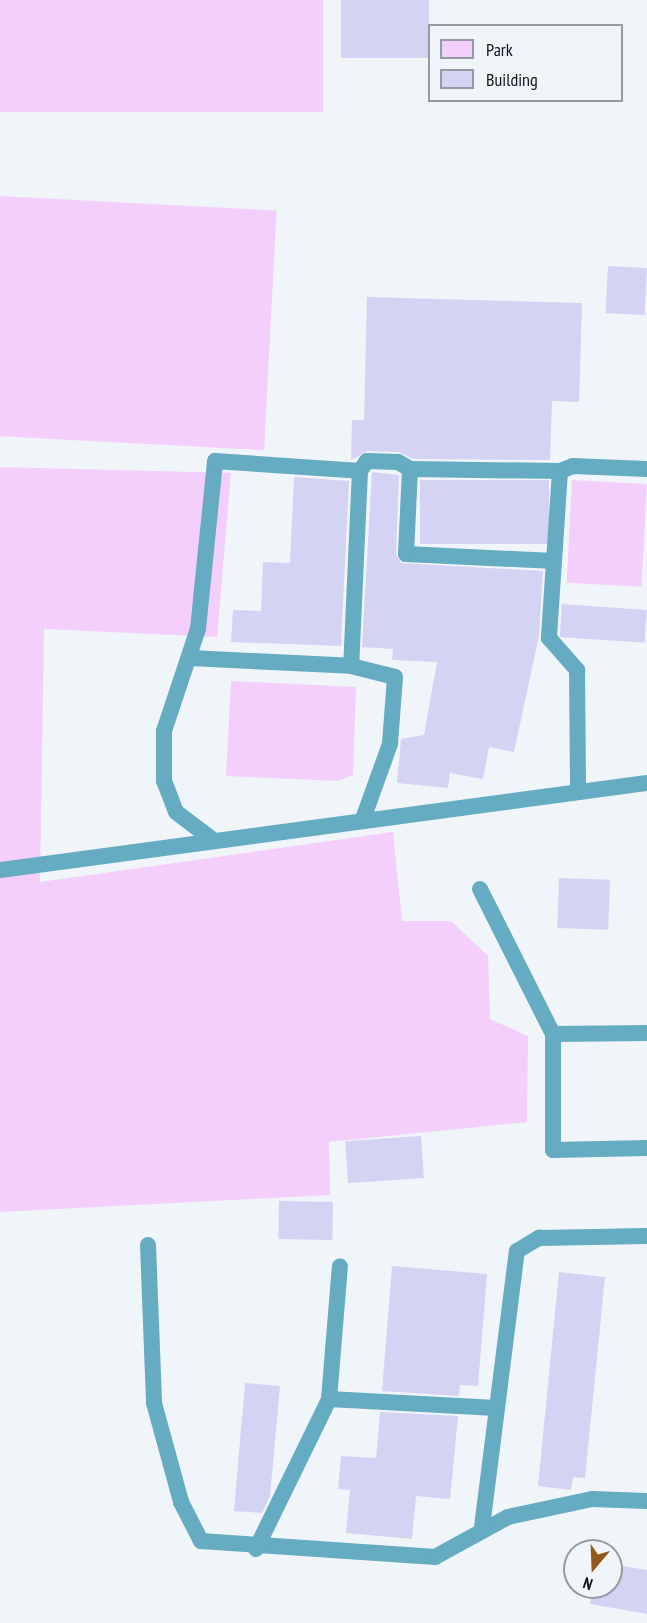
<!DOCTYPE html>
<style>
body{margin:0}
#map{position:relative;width:647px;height:1623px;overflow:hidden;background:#f0f5fa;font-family:"PT Sans Narrow",sans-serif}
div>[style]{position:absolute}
.green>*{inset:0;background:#f4cffb;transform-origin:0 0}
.building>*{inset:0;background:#d4d3f4;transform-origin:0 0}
.service>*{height:16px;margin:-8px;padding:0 8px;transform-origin:8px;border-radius:8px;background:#65abc1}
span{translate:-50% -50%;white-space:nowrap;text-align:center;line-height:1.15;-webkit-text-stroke:5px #f0f5fa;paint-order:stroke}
.legend{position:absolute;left:428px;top:24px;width:195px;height:78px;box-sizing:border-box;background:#f0f5fa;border:2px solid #959ba2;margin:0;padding:8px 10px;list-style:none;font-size:18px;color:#0c141d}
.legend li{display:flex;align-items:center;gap:12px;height:30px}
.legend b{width:30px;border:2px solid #959ba2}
.north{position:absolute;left:563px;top:1539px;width:60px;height:60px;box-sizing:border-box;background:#f0f5fa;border:2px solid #959ba2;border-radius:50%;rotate:199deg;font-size:16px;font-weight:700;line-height:24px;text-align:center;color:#0c141d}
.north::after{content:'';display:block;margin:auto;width:21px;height:27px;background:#95581b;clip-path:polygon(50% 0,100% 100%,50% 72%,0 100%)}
</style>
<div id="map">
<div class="green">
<div style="left:0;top:0;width:323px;height:112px"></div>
<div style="left:0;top:196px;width:277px;height:240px;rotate:3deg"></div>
<div style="clip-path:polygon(0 467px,231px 473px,217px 637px,44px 629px,40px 882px,393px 832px,402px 921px,451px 921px,488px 956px,490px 1019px,528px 1036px,527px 1122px,329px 1142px,330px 1195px,0 1212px)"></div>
<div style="left:572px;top:480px;width:75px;height:103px;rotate:3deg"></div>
<div style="clip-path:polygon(231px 681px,356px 687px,353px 775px,338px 781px,226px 776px)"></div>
</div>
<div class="building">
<div style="left:341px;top:0;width:88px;height:58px"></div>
<div style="left:608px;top:266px;width:39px;height:47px;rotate:3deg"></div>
<div style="clip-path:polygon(367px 297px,582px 303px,579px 402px,552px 401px,550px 460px,413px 459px,399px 452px,367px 451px,351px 460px,352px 420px,364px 420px)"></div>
<div style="clip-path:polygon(372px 472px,399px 475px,396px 554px,401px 563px,543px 571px,539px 636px,514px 752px,489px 747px,483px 779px,450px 773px,448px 788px,397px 783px,401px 739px,424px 735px,437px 662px,392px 660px,393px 649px,362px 647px)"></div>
<div style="clip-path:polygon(294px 477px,349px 481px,341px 646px,231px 642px,233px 610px,261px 611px,263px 562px,290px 563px)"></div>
<div style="left:420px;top:480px;width:129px;height:64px"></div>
<div style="left:562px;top:604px;width:85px;height:33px;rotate:4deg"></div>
<div style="left:559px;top:878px;width:51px;height:50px;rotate:2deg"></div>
<div style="left:421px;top:1136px;width:42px;height:76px;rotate:86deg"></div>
<div style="left:279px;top:1201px;width:54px;height:38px;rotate:1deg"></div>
<div style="clip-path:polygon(392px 1266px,487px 1274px,478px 1386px,460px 1385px,459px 1396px,382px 1391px)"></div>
<div style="clip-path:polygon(559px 1272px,605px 1277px,585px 1478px,573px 1477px,571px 1490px,538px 1486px)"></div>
<div style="clip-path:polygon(245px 1383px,280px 1386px,270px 1496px,262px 1513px,234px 1511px)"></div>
<div style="clip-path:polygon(380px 1412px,458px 1416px,450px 1499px,416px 1496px,412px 1539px,346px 1533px,350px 1490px,338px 1489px,341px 1456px,376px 1458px)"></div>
<div style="clip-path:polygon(611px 1564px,647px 1570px,647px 1614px,590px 1604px,593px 1587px,611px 1587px)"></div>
</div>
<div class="service">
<div style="left:360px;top:471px;width:12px;rotate:-55deg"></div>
<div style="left:367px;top:461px;width:31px;rotate:2deg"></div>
<div style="left:398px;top:462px;width:14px;rotate:30deg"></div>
<div style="left:560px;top:471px;width:14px;rotate:-21deg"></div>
<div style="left:573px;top:466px;width:74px;rotate:2.3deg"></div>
<div style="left:554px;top:561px;width:148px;rotate:-177.3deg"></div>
<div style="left:406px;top:554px;width:85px;rotate:-87.3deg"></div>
<div style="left:410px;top:469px;width:150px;rotate:0.8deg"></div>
<div style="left:560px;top:471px;width:167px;rotate:93.8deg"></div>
<div style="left:549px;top:638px;width:43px;rotate:48.8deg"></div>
<div style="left:577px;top:670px;width:119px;rotate:89.5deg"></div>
<div style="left:190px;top:658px;width:161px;rotate:2.8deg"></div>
<div style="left:213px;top:840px;width:46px;rotate:-142.9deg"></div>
<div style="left:176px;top:812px;width:33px;rotate:-111deg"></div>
<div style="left:164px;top:781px;width:50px;rotate:-90deg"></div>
<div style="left:164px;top:731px;width:108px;rotate:-71.6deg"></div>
<div style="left:198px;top:629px;width:169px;rotate:-84.2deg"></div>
<div style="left:215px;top:461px;width:145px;rotate:3.9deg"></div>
<div style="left:360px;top:471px;width:195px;rotate:92.6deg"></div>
<div style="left:351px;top:666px;width:45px;rotate:14deg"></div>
<div style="left:395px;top:677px;width:67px;rotate:94.3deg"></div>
<div style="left:390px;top:744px;width:80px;rotate:109.8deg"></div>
<div style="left:0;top:870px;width:653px;rotate:-7.66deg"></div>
<div style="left:480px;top:889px;width:162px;rotate:63.3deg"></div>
<div style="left:647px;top:1033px;width:94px;rotate:179.4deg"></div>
<div style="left:553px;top:1034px;width:116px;rotate:90deg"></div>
<div style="left:553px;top:1150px;width:94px;rotate:-1.2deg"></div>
<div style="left:148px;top:1245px;width:158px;rotate:87.8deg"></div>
<div style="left:154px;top:1403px;width:103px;rotate:74.7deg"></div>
<div style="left:181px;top:1502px;width:44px;rotate:62.9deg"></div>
<div style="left:201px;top:1541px;width:235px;rotate:3.9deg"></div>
<div style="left:435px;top:1557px;width:83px;rotate:-28.7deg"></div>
<div style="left:508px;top:1517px;width:86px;rotate:-12.1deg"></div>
<div style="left:592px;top:1499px;width:55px;rotate:2.1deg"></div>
<div style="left:329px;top:1399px;width:133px;rotate:-85.3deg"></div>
<div style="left:482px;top:1527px;width:278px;rotate:-82.8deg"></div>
<div style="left:517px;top:1251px;width:26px;rotate:-31deg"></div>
<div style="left:539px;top:1238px;width:108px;rotate:-1.1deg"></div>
<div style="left:256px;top:1549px;width:167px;rotate:-64deg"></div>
<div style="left:329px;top:1399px;width:167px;rotate:3.1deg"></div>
</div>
<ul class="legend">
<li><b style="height:16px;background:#f4cffb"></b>Park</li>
<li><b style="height:16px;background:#d4d3f4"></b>Building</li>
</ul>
<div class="north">N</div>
</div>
